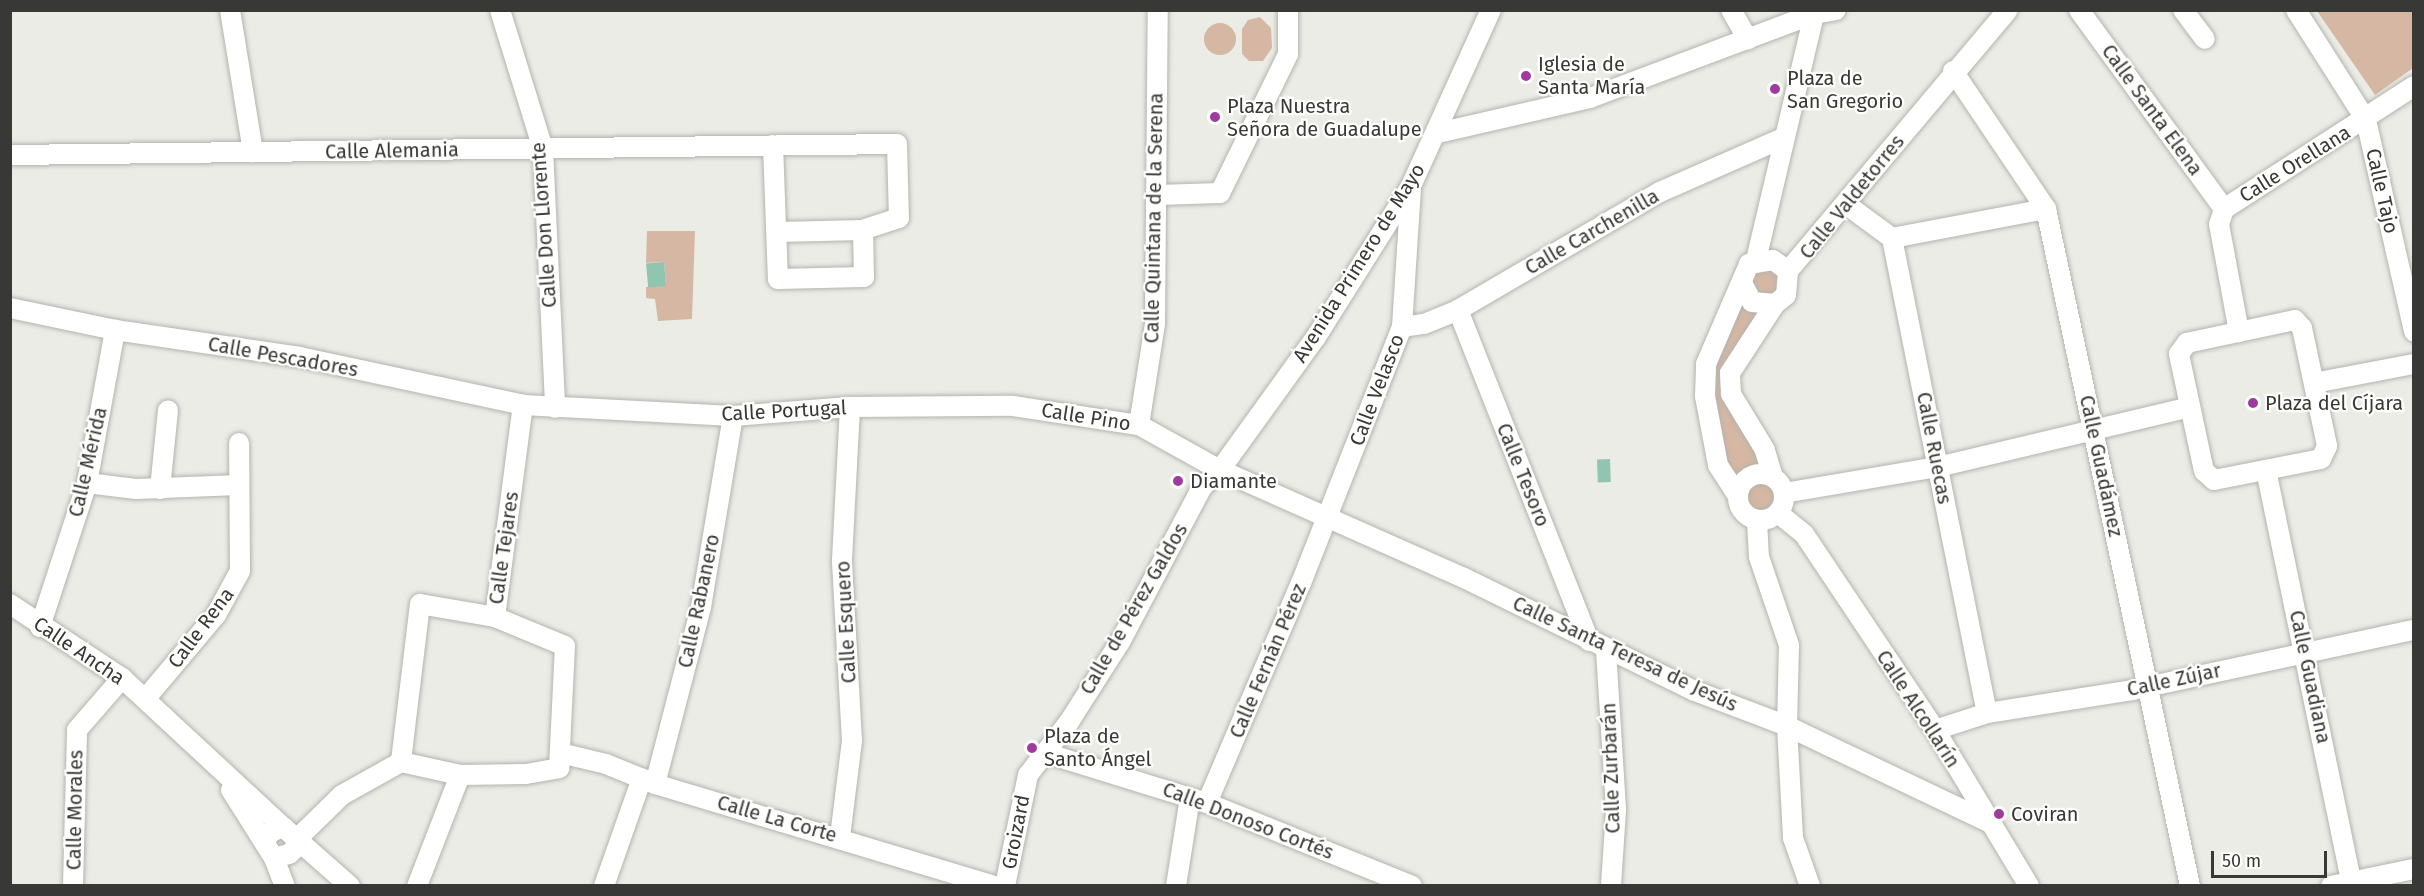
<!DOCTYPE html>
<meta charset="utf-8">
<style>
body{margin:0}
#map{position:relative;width:2424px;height:896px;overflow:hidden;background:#ebece6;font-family:"Fira Sans",sans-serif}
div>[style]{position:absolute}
.green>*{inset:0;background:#d6b7a3}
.round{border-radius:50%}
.water>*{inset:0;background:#92c5b1;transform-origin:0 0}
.roads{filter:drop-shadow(0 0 2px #b4b4ae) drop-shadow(0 0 2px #b4b4ae)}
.minor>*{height:20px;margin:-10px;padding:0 10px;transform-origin:10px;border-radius:10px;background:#fff}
.minor>.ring{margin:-10px;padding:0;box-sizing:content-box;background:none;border:20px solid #fff;border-radius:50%}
.dots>*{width:16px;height:16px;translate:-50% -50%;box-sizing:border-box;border:3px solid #fffffe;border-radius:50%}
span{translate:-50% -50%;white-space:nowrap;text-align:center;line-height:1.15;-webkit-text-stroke:4.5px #fffffe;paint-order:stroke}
.poi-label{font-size:20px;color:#383836}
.left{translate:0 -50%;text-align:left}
.street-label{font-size:20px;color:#383836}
.frame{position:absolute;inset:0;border:12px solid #383836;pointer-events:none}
.scale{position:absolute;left:2211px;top:851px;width:116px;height:27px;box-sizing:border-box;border:3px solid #383836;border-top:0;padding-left:8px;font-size:18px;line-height:21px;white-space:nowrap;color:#383836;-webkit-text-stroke:4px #fffffe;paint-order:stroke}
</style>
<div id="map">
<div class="green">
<div style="clip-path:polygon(2317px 11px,2413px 11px,2413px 68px,2375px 95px)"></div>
<div style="clip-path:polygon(1260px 17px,1271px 28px,1272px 48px,1263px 61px,1249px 61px,1242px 54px,1242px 29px,1248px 20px)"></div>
<div class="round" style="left:1204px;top:23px;width:32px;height:32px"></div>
<div style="clip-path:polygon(647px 231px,695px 231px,692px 319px,658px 321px,655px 299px,646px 298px,646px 287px,666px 285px,664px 262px,646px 263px)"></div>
<div class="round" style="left:1751px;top:268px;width:28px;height:28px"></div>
<div style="clip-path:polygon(1740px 301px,1766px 312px,1729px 366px,1763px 457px,1761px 470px,1751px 471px,1735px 485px,1725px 466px,1712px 400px,1713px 364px)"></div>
<div class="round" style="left:1745px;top:482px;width:32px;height:32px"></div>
</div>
<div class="water">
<div style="left:664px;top:262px;width:24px;height:18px;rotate:85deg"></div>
<div style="left:1610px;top:459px;width:23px;height:13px;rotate:88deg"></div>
</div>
<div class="roads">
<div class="minor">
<div style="left:230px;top:10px;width:144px;rotate:80.8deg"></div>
<div style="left:500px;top:10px;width:145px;rotate:72.8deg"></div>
<div style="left:543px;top:149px;width:259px;rotate:87.3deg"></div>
<div style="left:1731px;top:10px;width:34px;rotate:60deg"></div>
<div style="left:2079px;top:10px;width:246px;rotate:53.9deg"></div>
<div style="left:2183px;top:10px;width:36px;rotate:53deg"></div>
<div style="left:2296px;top:10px;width:130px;rotate:57.5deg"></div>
<div style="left:2366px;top:120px;width:217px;rotate:77.2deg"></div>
<div style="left:1953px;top:71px;width:166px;rotate:56deg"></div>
<div style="left:2046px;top:209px;width:692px;rotate:77.99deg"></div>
<div style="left:1438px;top:133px;width:156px;rotate:-13deg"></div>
<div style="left:1590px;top:98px;width:239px;rotate:-20.6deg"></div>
<div style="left:1814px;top:14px;width:22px;rotate:-10deg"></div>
<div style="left:773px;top:145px;width:134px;rotate:87.9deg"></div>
<div style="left:778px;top:279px;width:86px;rotate:-1.3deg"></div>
<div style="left:864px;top:277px;width:47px;rotate:-91.2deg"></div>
<div style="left:10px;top:155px;width:887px;rotate:-0.71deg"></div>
<div style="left:897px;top:144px;width:74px;rotate:88.5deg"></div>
<div style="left:899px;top:218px;width:38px;rotate:162deg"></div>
<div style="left:863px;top:230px;width:86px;rotate:178.7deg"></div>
<div style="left:1157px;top:195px;width:63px;rotate:-1.8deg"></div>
<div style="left:1220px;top:193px;width:155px;rotate:-63.9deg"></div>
<div style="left:1288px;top:54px;width:44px;rotate:-90deg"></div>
<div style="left:1847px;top:205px;width:56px;rotate:36.3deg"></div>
<div style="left:1892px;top:238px;width:484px;rotate:78.7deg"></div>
<div style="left:2224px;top:209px;width:226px;rotate:-32.9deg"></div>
<div style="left:2224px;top:209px;width:16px;rotate:108deg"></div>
<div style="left:2219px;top:224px;width:110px;rotate:79.5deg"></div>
<div style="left:1892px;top:238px;width:157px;rotate:-10.7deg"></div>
<div style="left:1756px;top:260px;width:257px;rotate:-76.7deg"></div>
<div style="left:1742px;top:283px;width:21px;rotate:62deg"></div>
<div style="left:1752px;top:302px;width:23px;rotate:5deg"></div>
<div style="left:10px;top:308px;width:107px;rotate:11.8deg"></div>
<div style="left:115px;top:330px;width:187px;rotate:8.3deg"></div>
<div style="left:300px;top:357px;width:228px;rotate:12.1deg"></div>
<div style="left:523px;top:405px;width:210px;rotate:3deg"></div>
<div style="left:733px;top:416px;width:117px;rotate:-4.4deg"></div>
<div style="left:850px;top:407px;width:163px;rotate:-0.4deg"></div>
<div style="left:1013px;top:406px;width:127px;rotate:8.6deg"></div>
<div style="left:1139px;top:425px;width:93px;rotate:29.1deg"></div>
<div style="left:1220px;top:470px;width:267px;rotate:23.9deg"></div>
<div style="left:1464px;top:578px;width:257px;rotate:26.1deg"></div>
<div style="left:1695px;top:691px;width:98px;rotate:20.8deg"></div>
<div style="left:1787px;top:726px;width:223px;rotate:25.5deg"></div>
<div style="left:1458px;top:310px;width:356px;rotate:68.4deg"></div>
<div style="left:2295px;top:320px;width:11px;rotate:49deg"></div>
<div style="left:2302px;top:328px;width:121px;rotate:78deg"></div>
<div style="left:2327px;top:446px;width:14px;rotate:115deg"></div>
<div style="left:2321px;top:459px;width:109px;rotate:168.9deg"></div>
<div style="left:2214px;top:480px;width:13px;rotate:-138deg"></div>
<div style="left:2204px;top:471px;width:120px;rotate:-102.1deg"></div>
<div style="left:2179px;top:354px;width:14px;rotate:-54deg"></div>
<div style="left:2187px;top:343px;width:110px;rotate:-12deg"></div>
<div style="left:1402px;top:327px;width:22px;rotate:-8deg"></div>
<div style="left:1424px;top:324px;width:37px;rotate:-22deg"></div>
<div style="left:1458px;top:310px;width:234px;rotate:-30.3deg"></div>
<div style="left:1660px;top:192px;width:134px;rotate:-23.7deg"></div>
<div style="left:2314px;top:383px;width:102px;rotate:-10.8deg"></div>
<div style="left:1139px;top:425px;width:102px;rotate:-81deg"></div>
<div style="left:1155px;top:324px;width:314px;rotate:-89.5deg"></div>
<div style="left:2266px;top:470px;width:425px;rotate:78.3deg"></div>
<div class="ring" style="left:1738px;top:474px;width:26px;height:26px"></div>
<div style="left:1773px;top:477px;width:28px;rotate:-107deg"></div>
<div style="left:1765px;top:450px;width:66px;rotate:-121.3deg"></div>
<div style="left:1731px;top:394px;width:21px;rotate:-93deg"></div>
<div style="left:1730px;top:373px;width:82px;rotate:-56.9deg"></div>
<div style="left:1775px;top:304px;width:14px;rotate:-39deg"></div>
<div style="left:1786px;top:295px;width:24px;rotate:-85deg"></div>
<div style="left:1788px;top:271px;width:341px;rotate:-49.9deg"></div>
<div style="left:87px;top:483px;width:49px;rotate:7deg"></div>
<div style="left:136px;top:489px;width:103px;rotate:-2.2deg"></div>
<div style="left:160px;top:489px;width:79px;rotate:-84.2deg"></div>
<div style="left:1784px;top:493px;width:156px;rotate:-9.6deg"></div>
<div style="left:1938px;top:467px;width:259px;rotate:-13.4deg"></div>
<div style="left:1738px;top:496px;width:37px;rotate:-123deg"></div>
<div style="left:1718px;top:465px;width:70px;rotate:-100.7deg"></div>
<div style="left:1705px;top:396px;width:32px;rotate:-88deg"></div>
<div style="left:1706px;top:364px;width:109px;rotate:-66.7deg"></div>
<div style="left:1749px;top:264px;width:24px;rotate:-9deg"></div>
<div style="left:1773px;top:260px;width:19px;rotate:36deg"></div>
<div style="left:1778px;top:513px;width:33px;rotate:39deg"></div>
<div style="left:1804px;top:534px;width:236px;rotate:56.2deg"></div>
<div style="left:1935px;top:730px;width:182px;rotate:58.9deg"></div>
<div style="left:1757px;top:520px;width:37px;rotate:87deg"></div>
<div style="left:1759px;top:557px;width:93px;rotate:71.2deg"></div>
<div style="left:1789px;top:645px;width:81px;rotate:91.4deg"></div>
<div style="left:1787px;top:726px;width:112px;rotate:86.9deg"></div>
<div style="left:1793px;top:838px;width:51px;rotate:70.5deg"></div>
<div style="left:10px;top:604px;width:134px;rotate:33.5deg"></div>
<div style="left:122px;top:678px;width:219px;rotate:42.8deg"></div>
<div style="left:495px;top:617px;width:214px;rotate:-82.5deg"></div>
<div style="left:40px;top:627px;width:151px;rotate:-71.9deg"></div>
<div style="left:87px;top:483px;width:156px;rotate:-79.6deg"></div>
<div style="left:1606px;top:650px;width:160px;rotate:86.4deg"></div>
<div style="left:1616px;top:810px;width:76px;rotate:93.8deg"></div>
<div style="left:146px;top:698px;width:109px;rotate:-49.9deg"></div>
<div style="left:216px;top:615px;width:50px;rotate:-61.4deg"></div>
<div style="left:240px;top:571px;width:128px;rotate:-90.4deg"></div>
<div style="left:1935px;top:730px;width:55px;rotate:-18.1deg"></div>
<div style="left:1987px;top:713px;width:148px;rotate:-9deg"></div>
<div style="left:2133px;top:690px;width:287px;rotate:-12.1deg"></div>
<div style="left:1049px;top:750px;width:8px;rotate:45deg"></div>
<div style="left:1055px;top:756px;width:159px;rotate:17.2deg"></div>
<div style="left:1207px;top:803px;width:221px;rotate:22deg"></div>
<div style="left:560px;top:753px;width:47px;rotate:13.4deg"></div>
<div style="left:606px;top:764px;width:53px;rotate:22.2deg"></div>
<div style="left:655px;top:784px;width:354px;rotate:16.7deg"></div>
<div style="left:655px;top:784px;width:183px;rotate:-75.4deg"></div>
<div style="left:701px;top:607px;width:194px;rotate:-80.5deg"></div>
<div style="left:231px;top:790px;width:80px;rotate:57.7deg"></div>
<div style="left:274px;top:858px;width:16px;rotate:-15deg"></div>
<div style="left:289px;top:854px;width:16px;rotate:-43deg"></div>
<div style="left:301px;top:843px;width:24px;rotate:-138deg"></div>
<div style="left:283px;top:827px;width:15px;rotate:157deg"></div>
<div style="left:269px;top:833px;width:9px;rotate:111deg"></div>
<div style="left:1207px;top:803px;width:239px;rotate:-66.9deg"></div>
<div style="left:1301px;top:583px;width:275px;rotate:-68.5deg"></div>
<div style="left:1402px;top:327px;width:139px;rotate:-86.3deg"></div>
<div style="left:840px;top:837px;width:97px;rotate:-82.9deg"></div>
<div style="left:852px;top:741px;width:181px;rotate:-93.2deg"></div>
<div style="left:842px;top:560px;width:153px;rotate:-87deg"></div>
<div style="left:297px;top:839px;width:63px;rotate:-44.4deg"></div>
<div style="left:342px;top:795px;width:68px;rotate:-29.2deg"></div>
<div style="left:401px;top:762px;width:60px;rotate:12.4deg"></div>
<div style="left:460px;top:775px;width:66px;rotate:-0.9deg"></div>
<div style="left:526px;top:774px;width:34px;rotate:-10deg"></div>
<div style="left:559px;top:768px;width:122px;rotate:-87.2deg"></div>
<div style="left:565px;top:646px;width:76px;rotate:-157.5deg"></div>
<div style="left:495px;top:617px;width:76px;rotate:-170.2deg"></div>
<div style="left:420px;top:604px;width:159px;rotate:96.9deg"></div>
<div style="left:301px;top:843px;width:65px;rotate:41.3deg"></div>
<div style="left:274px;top:858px;width:30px;rotate:69deg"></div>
<div style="left:73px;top:886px;width:156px;rotate:-88.5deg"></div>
<div style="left:77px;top:730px;width:69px;rotate:-49.1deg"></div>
<div style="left:417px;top:886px;width:119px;rotate:-68.8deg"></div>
<div style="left:604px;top:886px;width:114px;rotate:-70.6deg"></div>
<div style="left:1005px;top:886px;width:113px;rotate:-78.3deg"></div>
<div style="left:1028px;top:775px;width:67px;rotate:-52.3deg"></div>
<div style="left:1069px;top:722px;width:95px;rotate:-57.5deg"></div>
<div style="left:1120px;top:642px;width:175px;rotate:-62.1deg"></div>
<div style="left:1202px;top:487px;width:25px;rotate:-43deg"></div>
<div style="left:1220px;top:470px;width:164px;rotate:-54.2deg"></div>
<div style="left:1316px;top:337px;width:178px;rotate:-57.8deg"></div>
<div style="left:1411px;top:186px;width:193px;rotate:-65.6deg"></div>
<div style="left:1176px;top:886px;width:89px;rotate:-81deg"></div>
<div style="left:2331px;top:886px;width:85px;rotate:-11.6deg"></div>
</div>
</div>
<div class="dots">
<div style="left:1526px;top:76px;background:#9f3a9f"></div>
<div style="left:1775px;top:89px;background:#9f3a9f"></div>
<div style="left:1215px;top:117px;background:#9f3a9f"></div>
<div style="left:2253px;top:403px;background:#9f3a9f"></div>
<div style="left:1178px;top:481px;background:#9f3a9f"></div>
<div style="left:1032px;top:748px;background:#9f3a9f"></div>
<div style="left:1999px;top:814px;background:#9f3a9f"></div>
</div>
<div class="poi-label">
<span class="left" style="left:1538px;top:76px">Iglesia de<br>Santa María</span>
<span class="left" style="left:1787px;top:90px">Plaza de<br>San Gregorio</span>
<span class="left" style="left:1227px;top:118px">Plaza Nuestra<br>Señora de Guadalupe</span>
<span class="left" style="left:2265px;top:403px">Plaza del Cíjara</span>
<span class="left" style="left:1190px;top:481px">Diamante</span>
<span class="left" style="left:1044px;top:748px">Plaza de<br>Santo Ángel</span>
<span class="left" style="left:2011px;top:814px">Coviran</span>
</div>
<div class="street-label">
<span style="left:2152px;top:110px;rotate:54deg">Calle Santa Elena</span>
<span style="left:392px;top:151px;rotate:-1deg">Calle Alemania</span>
<span style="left:2295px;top:164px;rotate:-32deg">Calle Orellana</span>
<span style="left:2382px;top:191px;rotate:77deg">Calle Tajo</span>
<span style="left:1852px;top:197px;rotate:-51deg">Calle Valdetorres</span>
<span style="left:1154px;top:218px;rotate:-89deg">Calle Quintana de la Serena</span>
<span style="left:544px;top:225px;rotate:-94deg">Calle Don Llorente</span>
<span style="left:1592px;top:232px;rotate:-30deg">Calle Carchenilla</span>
<span style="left:1359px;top:263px;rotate:-58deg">Avenida Primero de Mayo</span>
<span style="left:283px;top:357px;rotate:10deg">Calle Pescadores</span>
<span style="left:1377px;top:390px;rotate:-69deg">Calle Velasco</span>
<span style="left:784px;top:411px;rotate:-3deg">Calle Portugal</span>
<span style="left:1086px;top:417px;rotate:9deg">Calle Pino</span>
<span style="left:1934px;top:448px;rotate:79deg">Calle Ruecas</span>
<span style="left:88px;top:462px;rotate:-77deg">Calle Mérida</span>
<span style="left:2101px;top:466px;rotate:78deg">Calle Guadámez</span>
<span style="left:1523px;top:475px;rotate:68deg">Calle Tesoro</span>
<span style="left:504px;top:548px;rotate:-82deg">Calle Tejares</span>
<span style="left:699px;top:601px;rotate:-78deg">Calle Rabanero</span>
<span style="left:1134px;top:609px;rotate:-60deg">Calle de Pérez Galdos</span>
<span style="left:846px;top:622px;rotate:-93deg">Calle Esquero</span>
<span style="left:201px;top:628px;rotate:-53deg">Calle Rena</span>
<span style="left:79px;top:651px;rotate:34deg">Calle Ancha</span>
<span style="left:1625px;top:654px;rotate:25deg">Calle Santa Teresa de Jesús</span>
<span style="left:1268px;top:661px;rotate:-67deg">Calle Fernán Pérez</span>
<span style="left:2310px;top:677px;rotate:78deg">Calle Guadiana</span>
<span style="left:2174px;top:680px;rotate:-12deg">Calle Zújar</span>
<span style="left:1918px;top:709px;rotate:57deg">Calle Alcollarín</span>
<span style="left:1611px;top:768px;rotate:-92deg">Calle Zurbarán</span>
<span style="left:75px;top:810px;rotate:-89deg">Calle Morales</span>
<span style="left:777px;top:819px;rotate:16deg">Calle La Corte</span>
<span style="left:1248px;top:821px;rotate:21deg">Calle Donoso Cortés</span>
<span style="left:1016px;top:832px;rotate:-79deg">Groizard</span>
</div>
<div class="frame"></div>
<div class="scale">50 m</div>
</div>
